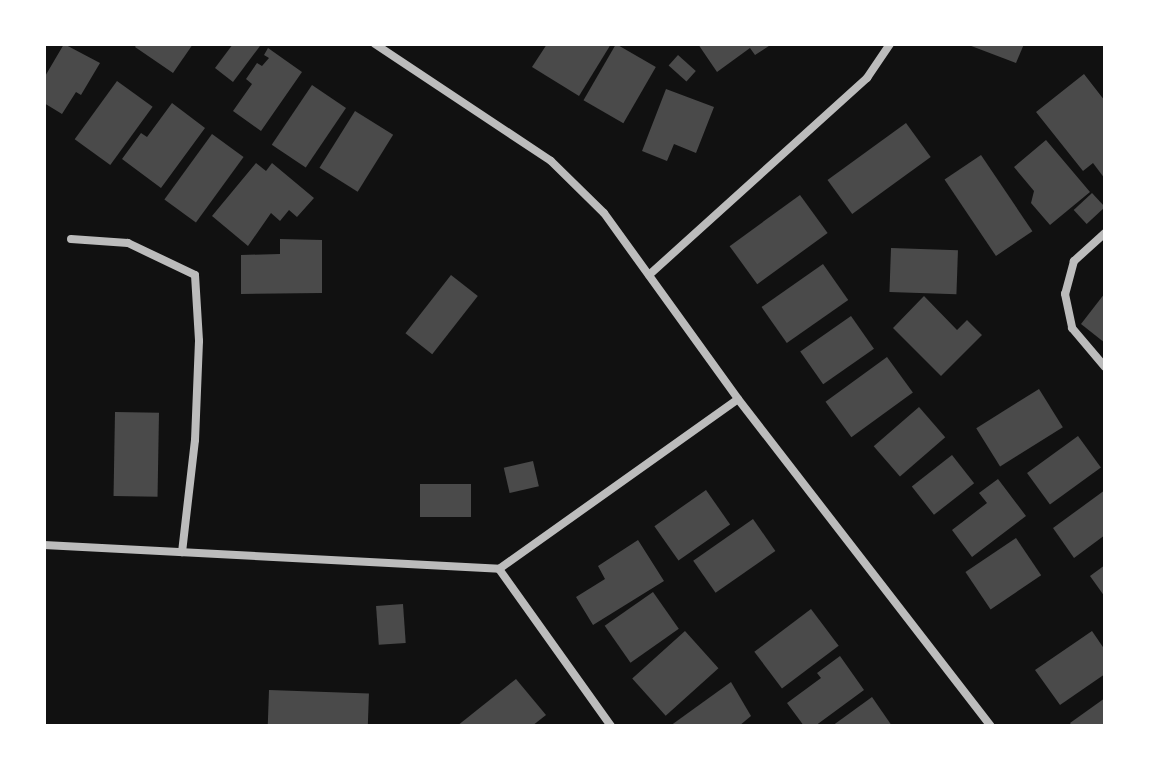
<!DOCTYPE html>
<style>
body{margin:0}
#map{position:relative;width:1149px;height:770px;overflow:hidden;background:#111;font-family:Rubik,sans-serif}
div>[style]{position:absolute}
.building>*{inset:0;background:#4a4a4a;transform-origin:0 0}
.minor>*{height:8px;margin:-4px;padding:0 4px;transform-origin:4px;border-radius:4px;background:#bcbcbc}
span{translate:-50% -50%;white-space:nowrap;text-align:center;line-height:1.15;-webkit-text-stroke:7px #fff;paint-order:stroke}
.frame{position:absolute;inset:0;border:46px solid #fff;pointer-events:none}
</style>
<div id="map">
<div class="building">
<div style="clip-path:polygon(64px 44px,100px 63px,81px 95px,76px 92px,62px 114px,44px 103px,44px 78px)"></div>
<div style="clip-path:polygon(137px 44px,193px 44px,173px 73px,135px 47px)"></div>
<div style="clip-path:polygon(233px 44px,260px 46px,233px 82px,215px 68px)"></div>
<div style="clip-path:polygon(547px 44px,611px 44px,579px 96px,532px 67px)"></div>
<div style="left:616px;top:44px;width:46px;height:65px;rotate:30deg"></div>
<div style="clip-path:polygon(698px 44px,772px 44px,755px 55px,750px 48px,717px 72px)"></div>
<div style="clip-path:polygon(966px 44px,1024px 44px,1016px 63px)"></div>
<div style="clip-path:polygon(268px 48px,302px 72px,261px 131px,233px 111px,252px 84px,246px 79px,257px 63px,262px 66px,269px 58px,264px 55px)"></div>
<div style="left:678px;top:55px;width:24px;height:14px;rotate:42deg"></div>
<div style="clip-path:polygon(1084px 74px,1105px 101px,1105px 179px,1093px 163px,1083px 171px,1036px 112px)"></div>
<div style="left:117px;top:81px;width:44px;height:72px;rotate:36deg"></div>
<div style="left:312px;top:85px;width:41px;height:72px;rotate:34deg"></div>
<div style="clip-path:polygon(666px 89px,714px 107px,696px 153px,674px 144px,667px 161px,642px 151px)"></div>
<div style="clip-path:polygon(172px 103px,205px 128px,161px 188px,122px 159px,141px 133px,147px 137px)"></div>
<div style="left:355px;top:111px;width:45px;height:67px;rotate:32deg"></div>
<div style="left:906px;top:123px;width:42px;height:97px;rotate:54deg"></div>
<div style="left:212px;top:134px;width:39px;height:81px;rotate:36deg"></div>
<div style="clip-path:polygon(1046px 140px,1090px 192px,1050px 225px,1031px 203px,1034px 191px,1014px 167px)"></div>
<div style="left:981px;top:155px;width:92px;height:44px;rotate:56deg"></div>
<div style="clip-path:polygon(256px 163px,266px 171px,272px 163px,314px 198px,297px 217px,289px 210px,280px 221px,271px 213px,248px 246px,212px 216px)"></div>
<div style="left:1092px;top:193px;width:19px;height:25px;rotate:47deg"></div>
<div style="left:800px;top:195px;width:47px;height:87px;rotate:54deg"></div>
<div style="clip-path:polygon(280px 239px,322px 240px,322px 293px,241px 294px,241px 255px,280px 254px)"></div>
<div style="left:891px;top:248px;width:67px;height:44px;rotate:2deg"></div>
<div style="left:823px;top:264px;width:44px;height:75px;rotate:55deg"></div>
<div style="left:451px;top:275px;width:34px;height:74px;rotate:38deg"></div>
<div style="clip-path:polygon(1105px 293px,1105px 343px,1081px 324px)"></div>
<div style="clip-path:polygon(924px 296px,957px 330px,967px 320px,982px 335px,941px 376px,893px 328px)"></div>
<div style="left:851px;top:316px;width:40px;height:62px;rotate:55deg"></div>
<div style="left:887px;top:357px;width:44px;height:76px;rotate:54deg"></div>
<div style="left:1039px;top:389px;width:45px;height:74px;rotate:58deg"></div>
<div style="left:919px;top:407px;width:40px;height:60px;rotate:49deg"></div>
<div style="left:115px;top:412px;width:44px;height:84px;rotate:1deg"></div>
<div style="left:1078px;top:436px;width:39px;height:63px;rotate:54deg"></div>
<div style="left:952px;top:455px;width:36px;height:51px;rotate:52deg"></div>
<div style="left:533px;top:461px;width:26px;height:30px;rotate:77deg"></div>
<div style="clip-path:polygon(998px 479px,1026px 516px,972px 557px,952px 530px,987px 503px,979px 493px)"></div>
<div style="left:420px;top:484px;width:51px;height:33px"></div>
<div style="left:706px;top:490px;width:42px;height:63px;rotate:55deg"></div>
<div style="clip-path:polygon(1105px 490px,1105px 535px,1074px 558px,1053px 528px)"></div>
<div style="left:753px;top:519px;width:39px;height:73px;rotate:55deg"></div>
<div style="left:1016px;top:538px;width:45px;height:61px;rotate:56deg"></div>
<div style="clip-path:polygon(638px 540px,664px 581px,593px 625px,576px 597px,605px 579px,598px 566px)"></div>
<div style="clip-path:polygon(1105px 565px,1105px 597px,1090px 576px)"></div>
<div style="left:653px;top:592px;width:45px;height:59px;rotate:55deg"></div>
<div style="left:403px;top:604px;width:39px;height:27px;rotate:86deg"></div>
<div style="left:811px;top:609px;width:46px;height:71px;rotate:53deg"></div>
<div style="left:685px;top:631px;width:50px;height:71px;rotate:48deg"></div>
<div style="clip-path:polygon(1092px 631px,1105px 650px,1105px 674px,1060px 705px,1035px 670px)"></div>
<div style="clip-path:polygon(840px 656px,864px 690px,815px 726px,804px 726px,787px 703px,821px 678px,817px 673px)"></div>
<div style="clip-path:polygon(516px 679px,546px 715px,532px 726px,457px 726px)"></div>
<div style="clip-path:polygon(731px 682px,751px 716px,739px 726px,670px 726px)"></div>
<div style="left:269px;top:690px;width:100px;height:36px;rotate:2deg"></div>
<div style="clip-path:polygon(872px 697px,892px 726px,832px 726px)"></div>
<div style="clip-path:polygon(1105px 698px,1105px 726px,1072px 726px,1070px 723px)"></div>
</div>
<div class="minor">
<div style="left:375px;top:44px;width:211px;rotate:33.6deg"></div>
<div style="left:551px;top:161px;width:74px;rotate:44.5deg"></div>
<div style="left:604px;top:213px;width:229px;rotate:54.2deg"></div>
<div style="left:738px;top:399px;width:413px;rotate:52.3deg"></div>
<div style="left:1105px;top:233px;width:42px;rotate:137.9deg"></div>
<div style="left:1074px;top:261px;width:34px;rotate:105deg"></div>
<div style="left:1065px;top:294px;width:35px;rotate:78deg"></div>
<div style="left:1072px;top:328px;width:51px;rotate:49.8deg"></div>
<div style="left:71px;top:239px;width:57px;rotate:4deg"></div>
<div style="left:128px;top:243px;width:74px;rotate:25.5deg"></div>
<div style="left:195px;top:275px;width:66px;rotate:86.5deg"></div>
<div style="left:199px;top:341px;width:99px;rotate:92.3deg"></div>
<div style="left:195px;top:440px;width:113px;rotate:96.6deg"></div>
<div style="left:649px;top:275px;width:294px;rotate:-42.1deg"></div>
<div style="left:867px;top:78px;width:41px;rotate:-55.9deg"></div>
<div style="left:44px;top:545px;width:456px;rotate:3deg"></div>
<div style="left:499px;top:569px;width:293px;rotate:-35.4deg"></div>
<div style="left:499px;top:569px;width:193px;rotate:54.5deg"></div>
</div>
<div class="frame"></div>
</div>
